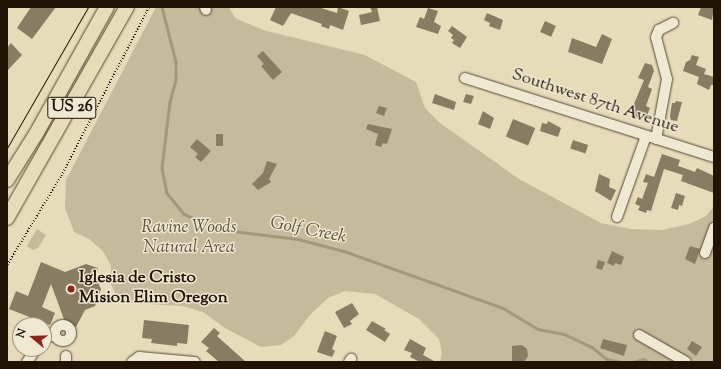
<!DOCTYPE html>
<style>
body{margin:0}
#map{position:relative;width:721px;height:369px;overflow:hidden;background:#e6dcba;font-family:"Sorts Mill Goudy",serif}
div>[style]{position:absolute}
.green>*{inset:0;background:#c5ba9b}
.stream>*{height:2.5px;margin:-1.25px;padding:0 1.25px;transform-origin:1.25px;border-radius:1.25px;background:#a3987c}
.building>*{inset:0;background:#887c63;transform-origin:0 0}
.path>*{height:1.5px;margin-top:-0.75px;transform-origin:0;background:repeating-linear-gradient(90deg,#221404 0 1px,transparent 0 3px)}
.roads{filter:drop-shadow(0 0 1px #534632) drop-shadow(0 0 1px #534632)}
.minor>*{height:10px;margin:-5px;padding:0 5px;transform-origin:5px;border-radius:5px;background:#efe8d2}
.minor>.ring{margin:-5px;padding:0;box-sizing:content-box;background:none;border:10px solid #efe8d2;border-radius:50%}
.highway>*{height:14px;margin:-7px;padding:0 7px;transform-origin:7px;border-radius:7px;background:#e6dcba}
.tram>*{height:1px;margin:-0.5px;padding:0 0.5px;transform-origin:0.5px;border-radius:0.5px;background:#221404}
.dots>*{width:11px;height:11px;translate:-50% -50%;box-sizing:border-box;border:2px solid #efe8d2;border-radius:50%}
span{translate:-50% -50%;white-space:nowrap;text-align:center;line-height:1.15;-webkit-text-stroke:3px #efe8d2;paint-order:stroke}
.shield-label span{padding:1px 3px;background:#efe8d2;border:1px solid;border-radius:3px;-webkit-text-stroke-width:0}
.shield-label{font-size:16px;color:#221404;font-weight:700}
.street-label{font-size:17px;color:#221404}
.park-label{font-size:17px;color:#5b4e39;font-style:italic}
.poi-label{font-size:17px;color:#221404;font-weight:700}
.left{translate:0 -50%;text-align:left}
.water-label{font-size:18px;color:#5c4f3a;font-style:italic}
.frame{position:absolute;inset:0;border:8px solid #221404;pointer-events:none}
.north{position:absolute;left:12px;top:317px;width:40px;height:40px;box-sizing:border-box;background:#efe8d2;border:1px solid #9d9380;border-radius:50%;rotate:289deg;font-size:11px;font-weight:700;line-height:16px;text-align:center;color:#221404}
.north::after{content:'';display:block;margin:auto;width:14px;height:18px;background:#8f2418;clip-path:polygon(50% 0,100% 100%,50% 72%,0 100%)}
</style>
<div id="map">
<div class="green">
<div style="clip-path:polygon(156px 7px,229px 7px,235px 18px,263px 30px,365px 55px,416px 82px,425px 108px,440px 123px,519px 179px,601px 223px,631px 229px,662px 230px,689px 224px,706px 216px,714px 206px,714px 362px,440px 362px,442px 353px,439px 339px,419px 319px,375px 294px,345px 291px,328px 298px,310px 315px,294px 336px,281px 345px,261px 347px,225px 328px,203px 312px,183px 306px,131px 303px,117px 297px,111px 284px,111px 266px,103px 251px,89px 239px,74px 232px,65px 208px,66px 180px)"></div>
<div style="clip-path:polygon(37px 229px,46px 235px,38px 248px,33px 250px,27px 246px)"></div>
</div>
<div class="stream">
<div style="left:162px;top:7px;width:57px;rotate:75.7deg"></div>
<div style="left:176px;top:62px;width:18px;rotate:90deg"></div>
<div style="left:176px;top:80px;width:23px;rotate:105deg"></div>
<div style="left:170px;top:102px;width:66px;rotate:96.9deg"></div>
<div style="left:162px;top:168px;width:25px;rotate:79deg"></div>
<div style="left:167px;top:193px;width:27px;rotate:51deg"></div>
<div style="left:184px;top:214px;width:26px;rotate:25deg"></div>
<div style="left:208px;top:225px;width:34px;rotate:12deg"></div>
<div style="left:241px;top:232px;width:57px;rotate:7deg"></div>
<div style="left:298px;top:239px;width:48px;rotate:14.6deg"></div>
<div style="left:344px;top:251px;width:169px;rotate:19.7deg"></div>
<div style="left:503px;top:308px;width:41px;rotate:31deg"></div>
<div style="left:538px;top:329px;width:26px;rotate:11deg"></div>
<div style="left:564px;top:334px;width:31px;rotate:25deg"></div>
<div style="left:592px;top:347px;width:19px;rotate:39deg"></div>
<div style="left:607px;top:359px;width:16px;rotate:11deg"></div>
<div style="left:633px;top:362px;width:11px;rotate:-15deg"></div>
<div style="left:644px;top:359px;width:6px;rotate:31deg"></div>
</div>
<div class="building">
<div style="clip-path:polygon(31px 7px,56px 7px,32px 39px,17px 28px)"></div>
<div style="clip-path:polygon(276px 7px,318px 7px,337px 13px,338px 7px,349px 11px,343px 30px,330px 25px,329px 29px,321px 26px,322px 24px,291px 13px,283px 26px,270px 20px)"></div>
<div style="clip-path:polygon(370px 7px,377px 7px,380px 21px,361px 25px,359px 15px,372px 12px)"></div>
<div style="clip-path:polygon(701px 7px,714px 7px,712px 20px,698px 15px)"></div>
<div style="clip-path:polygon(428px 8px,438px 11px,434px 22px,441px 26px,438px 34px,416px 27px,420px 17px,424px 19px)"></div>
<div style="clip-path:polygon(487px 13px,503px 20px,500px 30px,489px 26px,490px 23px,484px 20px)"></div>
<div style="left:545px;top:21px;width:12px;height:12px;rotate:24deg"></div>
<div style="clip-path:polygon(452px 26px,467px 37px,460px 48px,452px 43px,454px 40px,451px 38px,453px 35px,448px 31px)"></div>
<div style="clip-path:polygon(602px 34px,612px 39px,602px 64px,568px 52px,572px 38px,596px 47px)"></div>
<div style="clip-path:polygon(11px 43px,22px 55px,7px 71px,7px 48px)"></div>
<div style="clip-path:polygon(263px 51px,282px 72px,273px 80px,261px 66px,264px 64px,257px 56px)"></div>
<div style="clip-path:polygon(692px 55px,699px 57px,696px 65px,706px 69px,704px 74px,714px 77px,714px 85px,711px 85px,709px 90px,697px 84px,699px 77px,683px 71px,686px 62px,690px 60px)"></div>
<div style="clip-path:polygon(645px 63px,652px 65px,654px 71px,648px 87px,652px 89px,646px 106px,650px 108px,647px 116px,643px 115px,641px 119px,631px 115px,631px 111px,644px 80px,638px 78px)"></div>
<div style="clip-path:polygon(435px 94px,456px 102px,454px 110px,432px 103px)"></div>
<div style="clip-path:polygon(466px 94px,474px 96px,471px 104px,463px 102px)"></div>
<div style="clip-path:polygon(676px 101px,682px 102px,677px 121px,671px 120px,670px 116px,672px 103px,675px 103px)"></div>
<div style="clip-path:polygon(379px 106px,387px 108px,384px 116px,376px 113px)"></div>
<div style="clip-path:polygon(483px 111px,494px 118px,490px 129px,478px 124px)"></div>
<div style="left:513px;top:119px;width:24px;height:19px;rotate:22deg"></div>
<div style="clip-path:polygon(548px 121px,561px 128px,558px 137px,540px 131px,542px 123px,547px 124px)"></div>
<div style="clip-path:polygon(368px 124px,392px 129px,387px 144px,383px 143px,381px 147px,375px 145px,378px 134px,366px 129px)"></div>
<div style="left:216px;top:134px;width:7px;height:12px"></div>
<div style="clip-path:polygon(197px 139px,211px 151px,201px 162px,195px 157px,198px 154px,190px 147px)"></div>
<div style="left:573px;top:140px;width:16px;height:9px;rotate:18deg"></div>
<div style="clip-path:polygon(662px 154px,680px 160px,678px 166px,687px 169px,695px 172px,697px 168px,714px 176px,714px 193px,681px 181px,683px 175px,664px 169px,651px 211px,647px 210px,646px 213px,638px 210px,640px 206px,635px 204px,638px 197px,642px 199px,648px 183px,643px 182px,646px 174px,654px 177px)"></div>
<div style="clip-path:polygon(267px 161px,277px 164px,269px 179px,271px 182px,258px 190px,252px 184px,263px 173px)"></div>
<div style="clip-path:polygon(599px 174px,610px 179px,609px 187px,616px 190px,611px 201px,595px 191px)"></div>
<div style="clip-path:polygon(676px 193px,685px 196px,682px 206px,679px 205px,678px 210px,671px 208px)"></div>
<div style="clip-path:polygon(690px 246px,700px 249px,695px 264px,685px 259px)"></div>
<div style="clip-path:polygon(612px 251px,624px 257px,621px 265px,615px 263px,614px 266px,607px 263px)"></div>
<div style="clip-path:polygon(598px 260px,605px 262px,602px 270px,596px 268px)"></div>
<div style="clip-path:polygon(41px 262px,65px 272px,86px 264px,98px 268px,96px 278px,101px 289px,95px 306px,85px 310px,76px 327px,65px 322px,51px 284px,42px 307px,55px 313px,50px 325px,9px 309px,16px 291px,28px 296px)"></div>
<div style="clip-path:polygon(352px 303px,359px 314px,350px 321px,352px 324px,344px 328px,335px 312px)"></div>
<div style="clip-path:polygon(144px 320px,189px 325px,187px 344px,177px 343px,177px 346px,151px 343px,152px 339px,142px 338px)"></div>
<div style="clip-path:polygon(372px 321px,386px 329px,384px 330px,390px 334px,385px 342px,366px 330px)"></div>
<div style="clip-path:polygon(214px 328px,220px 333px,217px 336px,246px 362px,219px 362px,206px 351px,209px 348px,201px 342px)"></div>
<div style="clip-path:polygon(325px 331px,337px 336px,332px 349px,335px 351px,332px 357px,317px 352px)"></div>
<div style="clip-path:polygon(410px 339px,426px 348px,423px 355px,436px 362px,420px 362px,410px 357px,412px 353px,404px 350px)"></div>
<div style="clip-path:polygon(603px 339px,627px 345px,624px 356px,600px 348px)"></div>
<div style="clip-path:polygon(692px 341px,702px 347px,696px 356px,687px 349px)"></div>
<div style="clip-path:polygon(522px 345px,527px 349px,528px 356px,524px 362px,512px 362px,512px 346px)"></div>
</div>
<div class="path">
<div style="left:7px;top:265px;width:104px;rotate:-58.8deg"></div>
<div style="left:61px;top:176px;width:191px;rotate:-62.5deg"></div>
</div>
<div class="roads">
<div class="minor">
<div style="left:205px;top:7px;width:3px;rotate:72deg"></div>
<div style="left:465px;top:78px;width:261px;rotate:17.6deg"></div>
<div style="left:656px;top:139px;width:61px;rotate:-79.6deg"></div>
<div style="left:667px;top:79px;width:43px;rotate:-104.7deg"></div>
<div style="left:656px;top:37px;width:8px;rotate:-67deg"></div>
<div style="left:659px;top:30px;width:16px;rotate:-27deg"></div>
<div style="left:617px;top:217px;width:86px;rotate:-70.3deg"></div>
<div style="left:705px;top:253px;width:27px;rotate:-70deg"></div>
<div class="ring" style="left:55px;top:325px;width:6px;height:6px"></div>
<div style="left:639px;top:335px;width:54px;rotate:29.9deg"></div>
<div style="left:44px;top:338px;width:11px;rotate:-15deg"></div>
<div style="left:66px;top:356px;width:6px;rotate:90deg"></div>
<div style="left:27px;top:362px;width:16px;rotate:-55deg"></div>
<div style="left:132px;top:362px;width:9px;rotate:-36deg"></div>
<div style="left:139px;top:357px;width:56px;rotate:5.1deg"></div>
<div style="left:349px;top:362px;width:4px;rotate:-56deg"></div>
</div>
<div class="highway">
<div style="left:7px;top:180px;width:54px;rotate:-57.8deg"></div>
<div style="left:36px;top:134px;width:145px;rotate:-60.8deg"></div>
<div style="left:7px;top:218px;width:243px;rotate:-60.4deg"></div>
</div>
</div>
<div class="tram">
<div style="left:7px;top:148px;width:163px;rotate:-60.1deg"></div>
</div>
<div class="dots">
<div style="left:71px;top:289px;background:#8f2418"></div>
</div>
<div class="shield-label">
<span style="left:72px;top:108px">US 26</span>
</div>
<div class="street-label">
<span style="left:595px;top:102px;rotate:18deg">Southwest 87th Avenue</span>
</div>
<div class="park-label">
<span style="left:189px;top:239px">Ravine Woods<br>Natural Area</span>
</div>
<div class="poi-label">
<span class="left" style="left:79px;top:289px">Iglesia de Cristo<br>Mision Elim Oregon</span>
</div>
<div class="water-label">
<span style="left:308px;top:231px;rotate:11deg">Golf Creek</span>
</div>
<div class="frame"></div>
<div class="north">N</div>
</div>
